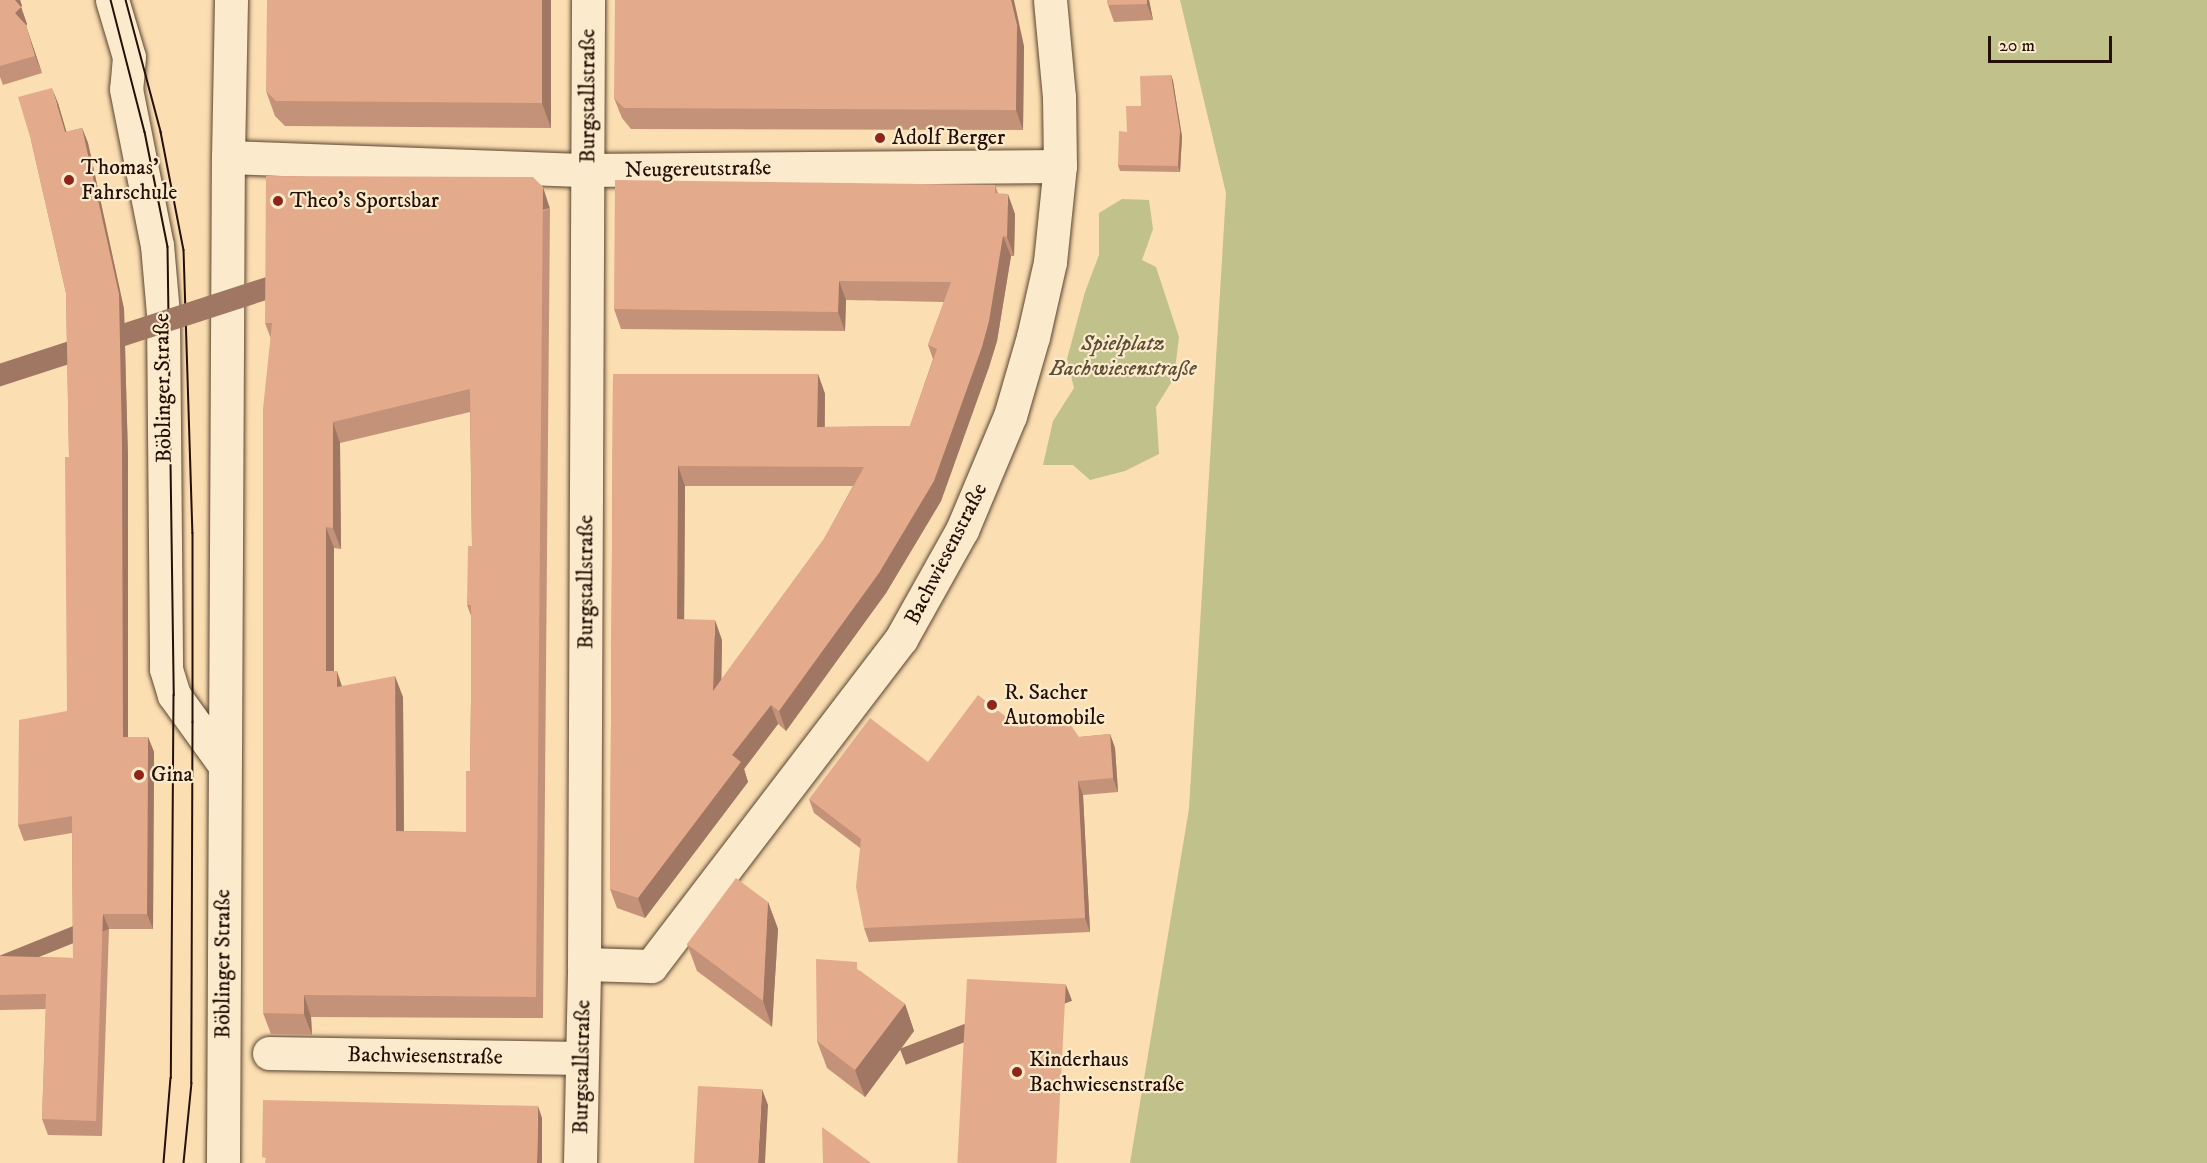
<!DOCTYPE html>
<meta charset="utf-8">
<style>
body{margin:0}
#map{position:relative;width:2207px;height:1163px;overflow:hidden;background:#fbdeb1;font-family:"IM FELL DW Pica",serif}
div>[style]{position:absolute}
.green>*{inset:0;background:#c0c18b}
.roads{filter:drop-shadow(0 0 2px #5a4431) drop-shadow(0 0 2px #5a4431)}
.minor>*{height:33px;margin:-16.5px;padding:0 16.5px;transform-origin:16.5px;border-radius:16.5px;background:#fceacc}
.tertiary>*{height:33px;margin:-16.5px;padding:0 16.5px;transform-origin:16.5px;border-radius:16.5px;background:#fceacc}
.tram>*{height:1.5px;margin:-0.75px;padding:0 0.75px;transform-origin:0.75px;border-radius:0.75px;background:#251006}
.wall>*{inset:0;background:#c49278}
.shaded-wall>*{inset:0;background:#a07762;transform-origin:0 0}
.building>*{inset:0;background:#e4aa8c;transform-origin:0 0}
.dots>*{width:16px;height:16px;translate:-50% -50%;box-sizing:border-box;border:3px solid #fceacc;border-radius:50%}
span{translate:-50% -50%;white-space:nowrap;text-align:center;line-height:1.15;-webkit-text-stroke:4.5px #fceacc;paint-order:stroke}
.street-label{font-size:22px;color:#251006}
.poi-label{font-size:22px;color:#251006}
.left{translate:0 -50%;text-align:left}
.park-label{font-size:22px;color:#5b4e35;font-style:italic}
.scale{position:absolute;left:1988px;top:36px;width:124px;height:27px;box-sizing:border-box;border:3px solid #251006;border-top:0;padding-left:8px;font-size:18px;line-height:21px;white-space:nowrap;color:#251006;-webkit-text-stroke:4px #fceacc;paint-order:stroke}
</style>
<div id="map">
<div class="green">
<div style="clip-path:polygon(1180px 0,2207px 0,2207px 1163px,1130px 1163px,1189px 809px,1226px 193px)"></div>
<div style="clip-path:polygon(1122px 199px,1149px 200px,1153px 229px,1142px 260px,1156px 267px,1179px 337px,1174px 378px,1156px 407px,1159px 454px,1125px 471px,1090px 480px,1073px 465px,1043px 465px,1053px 421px,1074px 388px,1067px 359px,1085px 292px,1099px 255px,1099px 213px)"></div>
</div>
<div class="roads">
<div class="minor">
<div style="left:112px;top:0;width:59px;rotate:73.4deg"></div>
<div style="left:129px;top:57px;width:32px;rotate:95deg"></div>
<div style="left:126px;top:89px;width:159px;rotate:78.8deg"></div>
<div style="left:157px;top:245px;width:69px;rotate:85deg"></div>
<div style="left:163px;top:314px;width:355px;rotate:89.5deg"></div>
<div style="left:166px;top:669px;width:27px;rotate:73deg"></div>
<div style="left:174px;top:695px;width:85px;rotate:54.1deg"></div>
<div style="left:228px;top:157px;width:360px;rotate:2.1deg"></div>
<div style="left:588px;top:170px;width:472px;rotate:-0.5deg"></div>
<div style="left:584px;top:964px;width:67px;rotate:1.7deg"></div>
<div style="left:651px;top:966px;width:412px;rotate:-52.6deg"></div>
<div style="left:901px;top:639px;width:125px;rotate:-60.8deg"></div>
<div style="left:962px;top:530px;width:124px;rotate:-67.2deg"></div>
<div style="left:1010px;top:416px;width:82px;rotate:-73.8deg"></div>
<div style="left:1033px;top:337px;width:77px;rotate:-77.2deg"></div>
<div style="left:1050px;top:262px;width:97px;rotate:-84.1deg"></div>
<div style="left:1060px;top:166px;width:69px;rotate:-90.8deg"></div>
<div style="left:1059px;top:97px;width:97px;rotate:-95.3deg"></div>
<div style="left:269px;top:1053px;width:313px;rotate:0.9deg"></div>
<div style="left:580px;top:1163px;width:199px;rotate:-88.8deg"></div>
<div style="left:584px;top:964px;width:964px;rotate:-89.76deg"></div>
</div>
<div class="tertiary">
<div style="left:223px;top:1163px;width:1006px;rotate:-89.72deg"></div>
<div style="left:228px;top:157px;width:157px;rotate:-88.9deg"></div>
</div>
</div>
<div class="tram">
<div style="left:111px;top:0;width:136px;rotate:75.6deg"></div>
<div style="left:145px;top:132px;width:117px;rotate:78.7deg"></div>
<div style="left:168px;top:247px;width:448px;rotate:89.2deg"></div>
<div style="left:174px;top:695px;width:383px;rotate:90.4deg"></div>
<div style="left:171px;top:1078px;width:85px;rotate:94.7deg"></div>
<div style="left:126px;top:0;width:137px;rotate:75.1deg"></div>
<div style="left:161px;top:132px;width:120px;rotate:79deg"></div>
<div style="left:184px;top:250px;width:283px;rotate:88.2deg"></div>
<div style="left:193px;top:533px;width:189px;rotate:90deg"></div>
<div style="left:193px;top:722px;width:361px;rotate:90.2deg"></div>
<div style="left:192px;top:1083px;width:80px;rotate:95.7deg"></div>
</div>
<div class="wall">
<div style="clip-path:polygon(0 0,20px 0,22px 6px,21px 7px,27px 24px,26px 26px,42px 73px,3px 85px,0 77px)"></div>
<div style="clip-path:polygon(551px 0,551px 128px,285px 126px,275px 116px,266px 91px)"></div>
<div style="clip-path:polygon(1107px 0,1149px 0,1153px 20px,1114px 22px,1108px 5px)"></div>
<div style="clip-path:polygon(1024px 46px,1023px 130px,631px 129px,622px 118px,614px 98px)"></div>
<div style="clip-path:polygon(1171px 75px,1173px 81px,1182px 137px,1180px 172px,1120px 171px,1118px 165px,1141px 106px)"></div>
<div style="clip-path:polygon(58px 103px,66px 132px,82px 128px,88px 143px,124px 309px,128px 458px,128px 737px,148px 737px,154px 752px,153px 929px,109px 929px,102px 1136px,48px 1135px,42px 1119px,46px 1009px,0 1010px,0 956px,73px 958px,72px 833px,24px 841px,18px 825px,67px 711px,69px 457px,66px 293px,31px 140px)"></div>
<div style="clip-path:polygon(evenodd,995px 185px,998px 193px,1015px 214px,1014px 256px,1011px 256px,997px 341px,989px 367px,941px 501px,886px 593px,786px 731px,778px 724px,744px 769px,748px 782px,645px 918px,617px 908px,610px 889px,613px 374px,818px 374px,825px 394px,825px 427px,910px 426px,933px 359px,928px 345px,944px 302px,846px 300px,845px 331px,621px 329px,614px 309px,995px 185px,685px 486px,853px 486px,824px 539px,721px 680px,722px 640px,684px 619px,685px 486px)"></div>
<div style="clip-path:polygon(evenodd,550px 208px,543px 1018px,311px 1017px,312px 1035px,271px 1034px,263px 1013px,271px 339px,265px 323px,550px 208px,470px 412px,472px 546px,467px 605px,471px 616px,471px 700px,470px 771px,466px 832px,404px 831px,403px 697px,342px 686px,334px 671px,334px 548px,341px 549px,340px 443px,470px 412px)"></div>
<div style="clip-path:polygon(1019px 727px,1079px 737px,1110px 734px,1115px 748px,1118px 792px,1083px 795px,1090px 932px,869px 942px,864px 928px,860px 848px,814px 813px,809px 799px,928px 762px)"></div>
<div style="clip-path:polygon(768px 902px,778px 929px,772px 1027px,697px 971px,687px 944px)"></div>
<div style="clip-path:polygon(860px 971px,905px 1004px,914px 1031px,865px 1097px,827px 1068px,817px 1041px)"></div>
</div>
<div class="shaded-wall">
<div style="clip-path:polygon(12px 0,20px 0,22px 6px,16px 11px)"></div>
<div style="clip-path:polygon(542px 0,551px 0,551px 128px,542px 103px)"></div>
<div style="clip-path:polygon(1011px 0,1014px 0,1024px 46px,1023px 130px,1016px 110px)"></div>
<div style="clip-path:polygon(1147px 0,1149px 0,1153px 20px,1147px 4px)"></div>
<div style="clip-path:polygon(21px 7px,27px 24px,26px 26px,42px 73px,35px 56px,15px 13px)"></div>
<div style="clip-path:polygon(1171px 75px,1173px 81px,1182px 137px,1180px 172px,1178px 166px)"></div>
<div style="clip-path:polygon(52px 88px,58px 103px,71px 147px,65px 132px)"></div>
<div style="clip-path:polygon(82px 128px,88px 143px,124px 309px,128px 458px,128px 752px,123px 737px)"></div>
<div style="left:543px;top:187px;width:22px;height:810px;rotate:72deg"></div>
<div style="clip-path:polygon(1008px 194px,1015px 214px,1014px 256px,1007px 237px)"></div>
<div style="clip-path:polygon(1003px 236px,1011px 256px,997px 341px,989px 367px,941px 501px,886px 593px,786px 731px,779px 711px)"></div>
<div style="clip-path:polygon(839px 281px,846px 300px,845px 331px,838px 312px)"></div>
<div style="clip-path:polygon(818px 374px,825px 394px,824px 447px,817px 427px)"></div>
<div style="clip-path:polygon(333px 422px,340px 443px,341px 549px,333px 528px)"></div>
<div style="clip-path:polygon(678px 466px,685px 486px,684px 639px,677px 619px)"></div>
<div style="clip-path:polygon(326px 527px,334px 548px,334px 693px,326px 671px)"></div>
<div style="clip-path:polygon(715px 620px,722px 640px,721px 710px,713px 691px)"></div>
<div style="clip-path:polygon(337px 671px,344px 693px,337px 687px)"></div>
<div style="clip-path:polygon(395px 676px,403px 697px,404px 853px,396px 831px)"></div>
<div style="clip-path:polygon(771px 705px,778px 724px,744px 769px,748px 782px,645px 918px,638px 898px,732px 755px)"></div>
<div style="clip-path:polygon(1110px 734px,1115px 748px,1118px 792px,1113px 778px)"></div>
<div style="clip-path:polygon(148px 737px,154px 752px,153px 929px,147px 914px)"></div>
<div style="clip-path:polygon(1078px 781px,1083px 795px,1090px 932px,1085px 918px)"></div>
<div style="clip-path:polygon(768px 902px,778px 929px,772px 1027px,763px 1001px)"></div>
<div style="left:103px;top:914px;width:16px;height:207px;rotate:68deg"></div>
<div style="left:1066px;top:985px;width:17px;height:178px;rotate:69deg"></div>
<div style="clip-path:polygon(304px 995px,311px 1017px,312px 1035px,304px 1014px)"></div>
<div style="clip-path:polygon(905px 1004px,914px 1031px,865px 1097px,855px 1070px)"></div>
<div style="clip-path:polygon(762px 1089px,768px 1105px,765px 1163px,758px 1163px)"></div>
<div style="clip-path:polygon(538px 1106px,542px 1118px,542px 1163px,537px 1163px)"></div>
</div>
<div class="building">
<div style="clip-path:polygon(0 0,15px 0,21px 7px,15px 13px,26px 25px,35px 56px,0 66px)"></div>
<div style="clip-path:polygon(267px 0,542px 0,542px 103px,276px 101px,266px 91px)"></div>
<div style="clip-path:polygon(615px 0,1011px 0,1017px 25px,1016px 110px,624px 108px,614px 98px)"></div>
<div style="clip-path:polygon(1107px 0,1147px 0,1147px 4px,1108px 5px)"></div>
<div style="clip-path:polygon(1171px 75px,1180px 131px,1178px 166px,1118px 165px,1119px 131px,1127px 132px,1126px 106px,1141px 106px,1140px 76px)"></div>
<div style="clip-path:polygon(52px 88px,65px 132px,82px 128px,119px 294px,122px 443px,123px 737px,148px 737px,147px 914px,103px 914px,96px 1121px,42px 1119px,46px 994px,0 995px,0 956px,73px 958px,72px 816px,18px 825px,19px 720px,67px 711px,65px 457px,69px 457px,66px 293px,31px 140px,18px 97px)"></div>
<div style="clip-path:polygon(evenodd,266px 176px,533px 177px,543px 187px,536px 997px,304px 995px,304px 1014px,263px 1013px,263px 409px,272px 323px,265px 323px,266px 176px,470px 389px,472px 546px,468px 546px,467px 605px,471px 605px,471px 700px,470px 771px,466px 771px,466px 832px,396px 831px,395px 676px,337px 687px,337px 671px,326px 671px,326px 527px,333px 528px,333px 422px,470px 389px)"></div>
<div style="clip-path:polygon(evenodd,615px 180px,995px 185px,995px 193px,1008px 194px,1007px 237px,1003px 236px,989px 321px,982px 347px,934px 481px,879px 573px,779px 711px,771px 705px,732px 755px,741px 762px,638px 898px,610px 889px,613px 374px,818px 374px,817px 427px,910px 426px,937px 349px,928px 345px,951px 282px,839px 281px,838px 312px,614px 309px,615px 180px,678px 466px,864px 467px,824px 539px,713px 691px,715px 620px,677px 619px,678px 466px)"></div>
<div style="clip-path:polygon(978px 695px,1019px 727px,1068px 721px,1079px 737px,1110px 734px,1113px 778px,1078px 781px,1085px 918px,864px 928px,856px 887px,861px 839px,809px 799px,870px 718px,928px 762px)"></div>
<div style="clip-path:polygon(736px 878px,768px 902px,763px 1001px,687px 944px)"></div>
<div style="clip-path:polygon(816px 959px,857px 962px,857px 969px,905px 1004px,855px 1070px,817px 1041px)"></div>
<div style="left:967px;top:979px;width:99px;height:184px;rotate:3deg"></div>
<div style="left:698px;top:1086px;width:64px;height:77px;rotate:3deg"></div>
<div style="clip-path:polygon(263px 1100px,538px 1106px,537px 1163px,265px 1163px,266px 1158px,262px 1157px)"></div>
<div style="clip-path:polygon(822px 1127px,871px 1163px,823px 1163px)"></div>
</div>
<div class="dots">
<div style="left:880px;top:138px;background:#8f2418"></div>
<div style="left:69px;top:180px;background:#8f2418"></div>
<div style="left:278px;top:201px;background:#8f2418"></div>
<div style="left:992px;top:705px;background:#8f2418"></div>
<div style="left:139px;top:775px;background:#8f2418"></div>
<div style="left:1017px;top:1072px;background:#8f2418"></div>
</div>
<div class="street-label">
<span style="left:588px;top:96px;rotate:-90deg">Burgstallstraße</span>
<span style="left:698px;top:169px;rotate:-1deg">Neugereutstraße</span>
<span style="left:163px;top:388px;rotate:-91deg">Böblinger Straße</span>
<span style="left:946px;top:554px;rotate:-63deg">Bachwiesenstraße</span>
<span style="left:586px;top:582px;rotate:-90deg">Burgstallstraße</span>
<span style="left:223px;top:964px;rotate:-90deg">Böblinger Straße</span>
<span style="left:425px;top:1056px;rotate:1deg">Bachwiesenstraße</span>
<span style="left:582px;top:1067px;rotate:-89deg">Burgstallstraße</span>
</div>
<div class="poi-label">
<span class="left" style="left:892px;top:138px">Adolf Berger</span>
<span class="left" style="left:81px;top:180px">Thomas'<br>Fahrschule</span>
<span class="left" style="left:290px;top:201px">Theo's Sportsbar</span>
<span class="left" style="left:1004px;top:705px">R. Sacher<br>Automobile</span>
<span class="left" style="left:151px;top:775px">Gina</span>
<span class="left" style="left:1029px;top:1072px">Kinderhaus<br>Bachwiesenstraße</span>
</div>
<div class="park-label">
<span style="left:1123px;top:356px">Spielplatz<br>Bachwiesenstraße</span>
</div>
<div class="scale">20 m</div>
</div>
